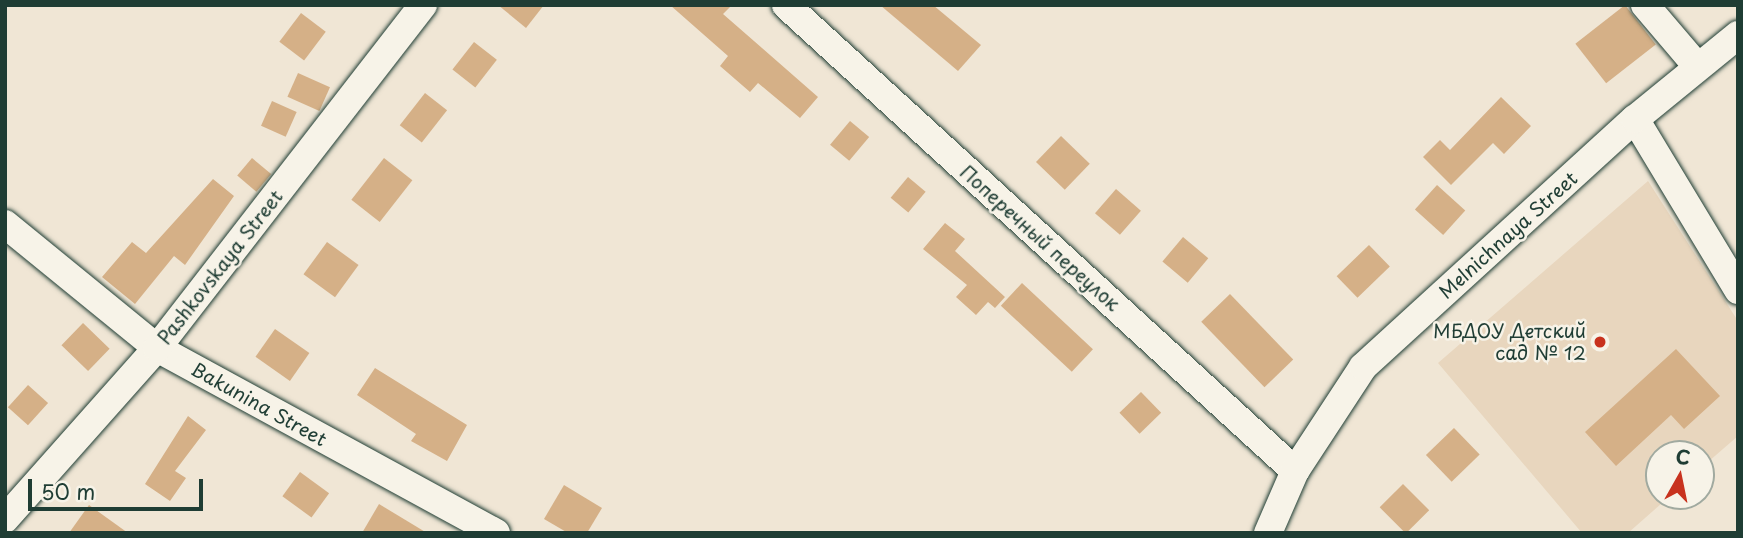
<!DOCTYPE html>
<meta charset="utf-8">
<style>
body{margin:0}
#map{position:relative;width:1743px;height:538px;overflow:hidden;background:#f0e6d5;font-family:"Playpen Sans",sans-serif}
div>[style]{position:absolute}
.built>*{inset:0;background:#e8d6be}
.building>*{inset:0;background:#d5b087;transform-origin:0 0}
.roads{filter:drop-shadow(0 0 2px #1f3d34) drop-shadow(0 0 2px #1f3d34)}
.minor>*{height:28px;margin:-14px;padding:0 14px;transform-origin:14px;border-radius:14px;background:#f7f3e8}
.dots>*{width:19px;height:19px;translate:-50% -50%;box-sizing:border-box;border:4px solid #f7f3e8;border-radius:50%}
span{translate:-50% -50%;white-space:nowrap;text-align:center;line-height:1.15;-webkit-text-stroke:5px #f7f3e8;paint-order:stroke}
.street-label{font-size:19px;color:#1f3d34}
.poi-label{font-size:19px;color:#1f3d34}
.right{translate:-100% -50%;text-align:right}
.frame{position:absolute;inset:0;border:7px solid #1f3d34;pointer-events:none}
.north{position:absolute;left:1645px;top:440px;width:70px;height:70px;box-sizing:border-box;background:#f7f3e8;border:2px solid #a1aaa0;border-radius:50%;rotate:9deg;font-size:19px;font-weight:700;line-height:28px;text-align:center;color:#1f3d34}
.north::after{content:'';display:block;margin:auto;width:24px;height:32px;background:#c8321e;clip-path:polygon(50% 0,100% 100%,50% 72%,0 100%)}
.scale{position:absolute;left:28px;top:479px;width:175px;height:32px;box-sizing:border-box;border:4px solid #1f3d34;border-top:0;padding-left:9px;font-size:21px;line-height:24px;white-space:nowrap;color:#1f3d34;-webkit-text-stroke:5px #f7f3e8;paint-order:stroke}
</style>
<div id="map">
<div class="built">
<div style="clip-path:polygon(1648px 181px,1738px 321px,1738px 436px,1701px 468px,1701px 454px,1659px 454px,1659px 496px,1670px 496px,1628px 533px,1582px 533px,1438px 363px)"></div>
</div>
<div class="building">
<div style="clip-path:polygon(498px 5px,544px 5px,526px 28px)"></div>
<div style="clip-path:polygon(670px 5px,732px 5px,723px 14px,818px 97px,800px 118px,758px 83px,750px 92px,720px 66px,728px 56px)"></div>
<div style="clip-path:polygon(880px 5px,933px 5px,981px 45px,958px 71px)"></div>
<div style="left:1625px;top:5px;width:50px;height:63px;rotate:52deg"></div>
<div style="left:301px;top:13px;width:31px;height:36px;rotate:37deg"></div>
<div style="left:474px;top:42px;width:29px;height:35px;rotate:38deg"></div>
<div style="left:298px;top:73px;width:35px;height:26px;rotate:24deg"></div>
<div style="left:425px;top:93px;width:28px;height:41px;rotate:38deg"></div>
<div style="clip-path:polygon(1501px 97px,1531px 126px,1504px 154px,1493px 143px,1451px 185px,1423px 157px,1440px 140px,1450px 150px)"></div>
<div style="left:272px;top:101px;width:27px;height:27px;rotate:24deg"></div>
<div style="left:850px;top:121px;width:25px;height:31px;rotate:40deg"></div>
<div style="left:1061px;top:136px;width:40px;height:36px;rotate:44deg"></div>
<div style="left:252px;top:158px;width:25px;height:23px;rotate:40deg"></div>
<div style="left:384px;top:158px;width:36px;height:53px;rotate:38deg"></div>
<div style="left:908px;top:177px;width:23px;height:27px;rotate:40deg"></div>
<div style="clip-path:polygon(213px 179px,234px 196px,185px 265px,174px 256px,135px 304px,102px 277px,132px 242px,146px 253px)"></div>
<div style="left:1437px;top:185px;width:38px;height:33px;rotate:42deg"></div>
<div style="left:1116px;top:189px;width:33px;height:32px;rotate:41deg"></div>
<div style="clip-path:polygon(945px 223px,965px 239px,955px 251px,1005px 297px,995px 308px,988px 302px,976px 315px,956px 297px,967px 285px,923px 249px)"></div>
<div style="left:1183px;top:237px;width:33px;height:32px;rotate:40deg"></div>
<div style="left:327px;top:242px;width:39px;height:40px;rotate:36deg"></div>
<div style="left:1369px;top:245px;width:30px;height:45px;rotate:46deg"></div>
<div style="left:1022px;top:283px;width:97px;height:31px;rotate:43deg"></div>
<div style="left:1230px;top:294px;width:91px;height:40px;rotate:46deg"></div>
<div style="left:83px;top:323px;width:37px;height:31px;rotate:44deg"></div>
<div style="left:275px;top:329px;width:42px;height:34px;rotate:35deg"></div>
<div style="clip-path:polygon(1676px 349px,1720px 396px,1684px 429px,1671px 415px,1616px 466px,1585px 432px)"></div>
<div style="clip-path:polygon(375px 368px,467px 425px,447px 461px,411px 441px,416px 434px,357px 395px)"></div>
<div style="left:28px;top:385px;width:27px;height:30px;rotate:42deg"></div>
<div style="left:1141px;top:392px;width:29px;height:30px;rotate:46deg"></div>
<div style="clip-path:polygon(188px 416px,206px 430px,175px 471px,186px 478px,170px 501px,145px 484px)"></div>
<div style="left:1454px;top:428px;width:37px;height:39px;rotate:46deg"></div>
<div style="left:300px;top:472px;width:36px;height:30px;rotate:36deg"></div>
<div style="left:1403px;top:484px;width:37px;height:33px;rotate:45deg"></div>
<div style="clip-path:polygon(564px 485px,602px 508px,587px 533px,568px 533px,544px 519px)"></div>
<div style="clip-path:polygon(379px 504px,427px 533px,362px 533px)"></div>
<div style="clip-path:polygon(89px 505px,128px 533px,69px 533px)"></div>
</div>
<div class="roads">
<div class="minor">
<div style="left:786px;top:5px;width:690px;rotate:42.47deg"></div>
<div style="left:1645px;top:5px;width:80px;rotate:49.6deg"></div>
<div style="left:1635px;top:119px;width:200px;rotate:58.9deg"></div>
<div style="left:5px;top:224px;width:196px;rotate:39.2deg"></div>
<div style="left:157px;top:348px;width:386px;rotate:28.6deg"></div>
<div style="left:5px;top:519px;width:229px;rotate:-48.4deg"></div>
<div style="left:157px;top:348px;width:434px;rotate:-52.2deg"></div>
<div style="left:1268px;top:533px;width:68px;rotate:-66.5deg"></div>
<div style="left:1295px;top:471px;width:124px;rotate:-56.8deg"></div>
<div style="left:1363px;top:367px;width:368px;rotate:-42.4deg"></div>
<div style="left:1635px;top:119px;width:133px;rotate:-39.2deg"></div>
</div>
</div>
<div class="dots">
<div style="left:1600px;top:342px;background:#c8321e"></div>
</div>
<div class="street-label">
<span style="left:1508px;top:235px;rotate:-42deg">Melnichnaya Street</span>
<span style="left:1040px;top:238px;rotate:42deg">Поперечный переулок</span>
<span style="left:220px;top:267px;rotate:-52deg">Pashkovskaya Street</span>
<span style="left:259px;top:404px;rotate:29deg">Bakunina Street</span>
</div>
<div class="poi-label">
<span class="right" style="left:1586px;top:342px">МБДОУ Детский<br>сад № 12</span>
</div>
<div class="frame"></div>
<div class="north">С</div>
<div class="scale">50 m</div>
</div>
